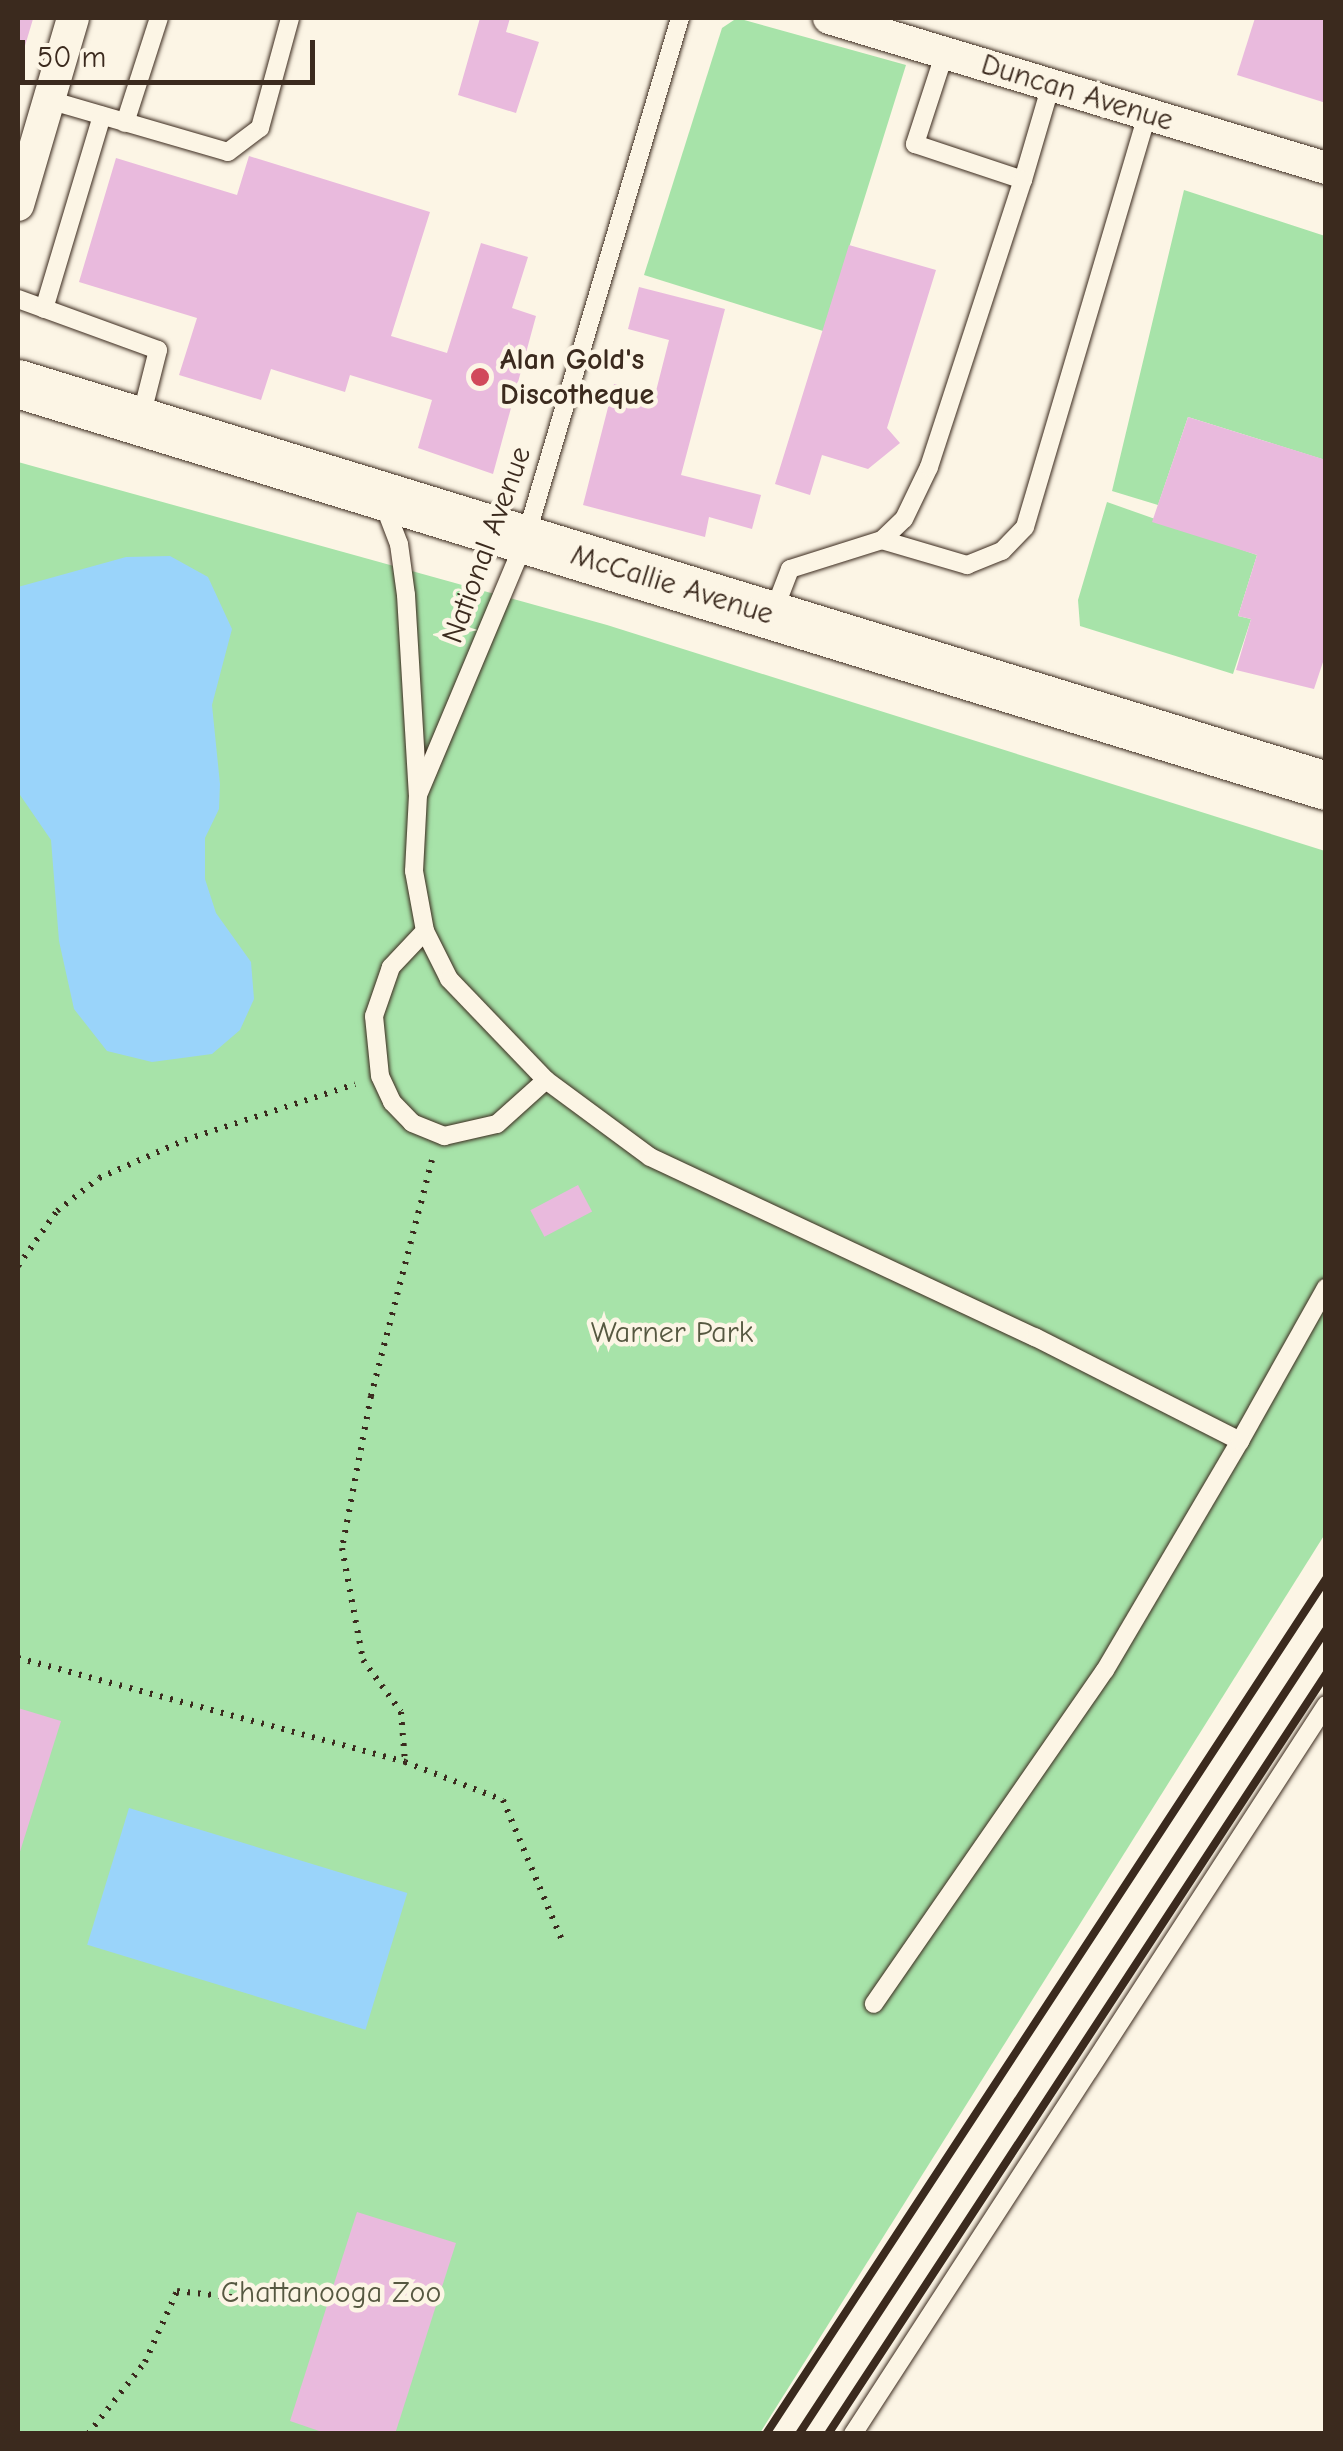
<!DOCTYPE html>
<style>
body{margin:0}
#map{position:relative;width:1343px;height:2451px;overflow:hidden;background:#fcf5e5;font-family:"Comic Neue",sans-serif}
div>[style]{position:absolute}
.green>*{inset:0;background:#a7e3a9}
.water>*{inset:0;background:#9ad4fa;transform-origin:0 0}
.building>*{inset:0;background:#e9badd;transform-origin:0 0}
.path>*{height:6px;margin-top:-3px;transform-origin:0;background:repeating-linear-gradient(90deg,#3b2a1e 0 2.5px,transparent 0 10.5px)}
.roads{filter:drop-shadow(0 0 2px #3b2a1e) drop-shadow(0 0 2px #3b2a1e)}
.service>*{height:18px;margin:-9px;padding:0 9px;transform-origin:9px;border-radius:9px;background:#fcf5e5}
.minor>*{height:32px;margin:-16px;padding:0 16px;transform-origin:16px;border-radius:16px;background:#fcf5e5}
.secondary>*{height:48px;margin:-24px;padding:0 24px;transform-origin:24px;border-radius:24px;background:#fcf5e5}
.rail>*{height:8px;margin:-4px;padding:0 4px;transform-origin:4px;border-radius:4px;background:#3b2a1e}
.dots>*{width:28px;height:28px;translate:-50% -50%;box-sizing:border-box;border:5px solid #fcf5e5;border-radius:50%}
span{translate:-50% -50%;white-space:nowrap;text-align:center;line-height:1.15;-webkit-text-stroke:9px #fcf5e5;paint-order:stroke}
.street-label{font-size:30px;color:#3b2a1e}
.poi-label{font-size:30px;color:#3b2a1e;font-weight:700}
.left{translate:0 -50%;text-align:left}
.park-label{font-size:30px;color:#565841}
.frame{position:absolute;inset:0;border:20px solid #3b2a1e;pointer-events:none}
.scale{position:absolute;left:20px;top:40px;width:295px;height:45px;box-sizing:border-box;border:5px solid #3b2a1e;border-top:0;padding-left:12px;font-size:30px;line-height:35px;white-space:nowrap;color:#3b2a1e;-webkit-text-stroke:8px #fcf5e5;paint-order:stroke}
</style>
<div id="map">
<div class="green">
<div style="clip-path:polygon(737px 18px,906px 65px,823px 331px,644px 275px,722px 28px)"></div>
<div style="clip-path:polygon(1184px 190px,1325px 236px,1325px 460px,1188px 417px,1158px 505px,1112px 491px)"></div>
<div style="clip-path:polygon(18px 462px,607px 625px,1325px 851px,1325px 1534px,760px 2433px,18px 2433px)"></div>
<div style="clip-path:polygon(1107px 502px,1257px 555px,1238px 616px,1251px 619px,1233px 674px,1080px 626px,1078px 600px)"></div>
</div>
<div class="water">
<div style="clip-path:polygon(170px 556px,208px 577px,232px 629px,212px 705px,220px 784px,219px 809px,205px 838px,205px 879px,216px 913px,251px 962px,254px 999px,240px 1030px,212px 1054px,152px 1062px,107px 1051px,74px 1009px,59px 941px,51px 840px,18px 792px,18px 587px,126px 557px)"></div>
<div style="left:129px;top:1808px;width:291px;height:143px;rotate:17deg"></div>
</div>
<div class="building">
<div style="clip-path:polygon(18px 18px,33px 19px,21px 59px,18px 58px)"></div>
<div style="clip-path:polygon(480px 18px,510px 18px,506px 32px,539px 42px,516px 113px,458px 95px)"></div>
<div style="clip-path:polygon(1255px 18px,1326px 18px,1326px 103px,1237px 75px)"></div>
<div style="clip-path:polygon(249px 156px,430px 212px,391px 336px,447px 353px,481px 243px,528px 257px,512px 308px,536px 316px,493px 474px,418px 448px,432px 400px,350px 375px,345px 392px,271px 369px,261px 400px,179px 375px,197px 318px,79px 282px,116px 158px,237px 195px)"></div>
<div style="clip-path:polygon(849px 245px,936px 270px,887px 428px,900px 443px,868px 469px,822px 455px,810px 495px,775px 484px)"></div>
<div style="clip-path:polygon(639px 287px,725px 309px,681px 475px,761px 495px,752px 529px,709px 517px,705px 537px,583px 505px,614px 384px,655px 395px,669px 340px,628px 329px)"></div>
<div style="clip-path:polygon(1188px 417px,1326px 460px,1326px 653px,1314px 689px,1236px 670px,1251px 619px,1238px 616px,1257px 555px,1152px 522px)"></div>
<div style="left:578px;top:1185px;width:30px;height:54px;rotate:62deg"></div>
<div style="clip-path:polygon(18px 1708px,61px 1721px,18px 1858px)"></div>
<div style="clip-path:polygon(357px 2212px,456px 2243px,395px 2434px,328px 2434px,290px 2421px)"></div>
</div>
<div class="path">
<div style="left:432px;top:1160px;width:244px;rotate:104.5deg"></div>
<div style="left:371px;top:1396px;width:155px;rotate:100.8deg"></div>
<div style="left:342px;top:1548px;width:114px;rotate:79.4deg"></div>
<div style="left:363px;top:1660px;width:64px;rotate:53.8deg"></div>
<div style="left:401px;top:1712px;width:50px;rotate:85.4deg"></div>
<div style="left:405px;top:1762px;width:105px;rotate:21.2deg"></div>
<div style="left:503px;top:1800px;width:150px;rotate:67.2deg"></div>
<div style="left:18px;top:1266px;width:67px;rotate:-54.7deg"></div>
<div style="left:57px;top:1211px;width:53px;rotate:-38.2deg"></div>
<div style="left:99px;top:1178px;width:94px;rotate:-23.8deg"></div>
<div style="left:185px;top:1140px;width:179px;rotate:-18.2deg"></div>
<div style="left:18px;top:1658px;width:401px;rotate:15deg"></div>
<div style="left:88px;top:2434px;width:92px;rotate:-51.6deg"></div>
<div style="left:145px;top:2362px;width:78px;rotate:-65.7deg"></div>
<div style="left:177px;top:2291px;width:109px;rotate:6.3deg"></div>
</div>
<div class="roads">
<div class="service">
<div style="left:945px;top:52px;width:97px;rotate:108.1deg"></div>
<div style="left:915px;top:144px;width:114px;rotate:18.4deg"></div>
<div style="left:1023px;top:180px;width:99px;rotate:-73.6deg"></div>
<div style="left:49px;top:100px;width:186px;rotate:16.2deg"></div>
<div style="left:228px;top:152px;width:40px;rotate:-37deg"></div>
<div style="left:260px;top:128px;width:114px;rotate:-74.7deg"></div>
<div style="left:125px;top:123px;width:110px;rotate:-72.1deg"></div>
<div style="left:18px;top:299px;width:149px;rotate:20deg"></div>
<div style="left:158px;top:350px;width:73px;rotate:104.2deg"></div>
<div style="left:44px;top:309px;width:202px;rotate:-73.3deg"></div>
<div style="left:384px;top:505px;width:42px;rotate:69deg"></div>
<div style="left:399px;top:544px;width:51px;rotate:82.2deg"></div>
<div style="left:406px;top:595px;width:200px;rotate:86.6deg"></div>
<div style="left:418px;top:795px;width:277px;rotate:-67.2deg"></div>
<div style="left:525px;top:540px;width:545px;rotate:-73.46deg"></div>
<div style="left:882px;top:540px;width:89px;rotate:16.4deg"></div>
<div style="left:967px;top:565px;width:38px;rotate:-22deg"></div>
<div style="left:1002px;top:551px;width:33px;rotate:-46deg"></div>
<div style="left:1025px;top:527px;width:431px;rotate:-73.5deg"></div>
<div style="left:773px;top:613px;width:47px;rotate:-68.9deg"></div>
<div style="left:790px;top:569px;width:96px;rotate:-17.5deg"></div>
<div style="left:882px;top:540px;width:30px;rotate:-44deg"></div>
<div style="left:904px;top:519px;width:58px;rotate:-64.3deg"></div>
<div style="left:929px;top:467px;width:302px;rotate:-71.9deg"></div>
<div style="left:418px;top:795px;width:76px;rotate:93deg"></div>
<div style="left:414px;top:871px;width:61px;rotate:79.6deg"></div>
<div style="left:425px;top:931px;width:54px;rotate:63.4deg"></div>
<div style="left:449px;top:979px;width:140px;rotate:46.2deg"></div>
<div style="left:546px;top:1080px;width:129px;rotate:36.5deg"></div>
<div style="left:650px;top:1157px;width:425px;rotate:25.1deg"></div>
<div style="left:1035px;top:1337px;width:230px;rotate:26.9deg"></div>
<div style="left:1240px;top:1441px;width:266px;rotate:120.5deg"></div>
<div style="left:1105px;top:1670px;width:406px;rotate:124.7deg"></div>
<div style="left:425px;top:931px;width:50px;rotate:133.4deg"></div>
<div style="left:391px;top:967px;width:52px;rotate:109.1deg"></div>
<div style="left:374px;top:1016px;width:60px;rotate:84.3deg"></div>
<div style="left:380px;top:1076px;width:29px;rotate:65deg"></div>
<div style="left:392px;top:1102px;width:29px;rotate:46deg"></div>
<div style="left:412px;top:1123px;width:35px;rotate:22deg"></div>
<div style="left:444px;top:1136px;width:54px;rotate:-12.8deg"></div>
<div style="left:497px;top:1124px;width:66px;rotate:-41.9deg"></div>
<div style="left:1240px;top:1441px;width:176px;rotate:-60.7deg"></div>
<div style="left:853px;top:2434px;width:869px;rotate:-57.02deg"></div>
</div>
<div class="minor">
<div style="left:829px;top:18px;width:519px;rotate:16.79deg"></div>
<div style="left:18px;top:205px;width:195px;rotate:-73.6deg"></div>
</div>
<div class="secondary">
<div style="left:18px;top:384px;width:1368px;rotate:17.08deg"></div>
</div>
</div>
<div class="rail">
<div style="left:766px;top:2434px;width:1022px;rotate:-56.78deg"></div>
<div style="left:799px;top:2434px;width:961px;rotate:-56.76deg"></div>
<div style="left:828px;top:2434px;width:909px;rotate:-56.76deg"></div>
</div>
<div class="dots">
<div style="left:480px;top:377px;background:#d1495b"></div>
</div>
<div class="street-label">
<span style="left:1077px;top:93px;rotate:17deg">Duncan Avenue</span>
<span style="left:487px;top:545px;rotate:-70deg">National Avenue</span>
<span style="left:672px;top:585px;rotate:17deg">McCallie Avenue</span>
</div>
<div class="poi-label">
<span class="left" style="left:500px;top:377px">Alan Gold's<br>Discotheque</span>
</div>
<div class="park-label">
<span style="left:672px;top:1333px">Warner Park</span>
<span style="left:331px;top:2293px">Chattanooga Zoo</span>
</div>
<div class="frame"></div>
<div class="scale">50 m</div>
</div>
